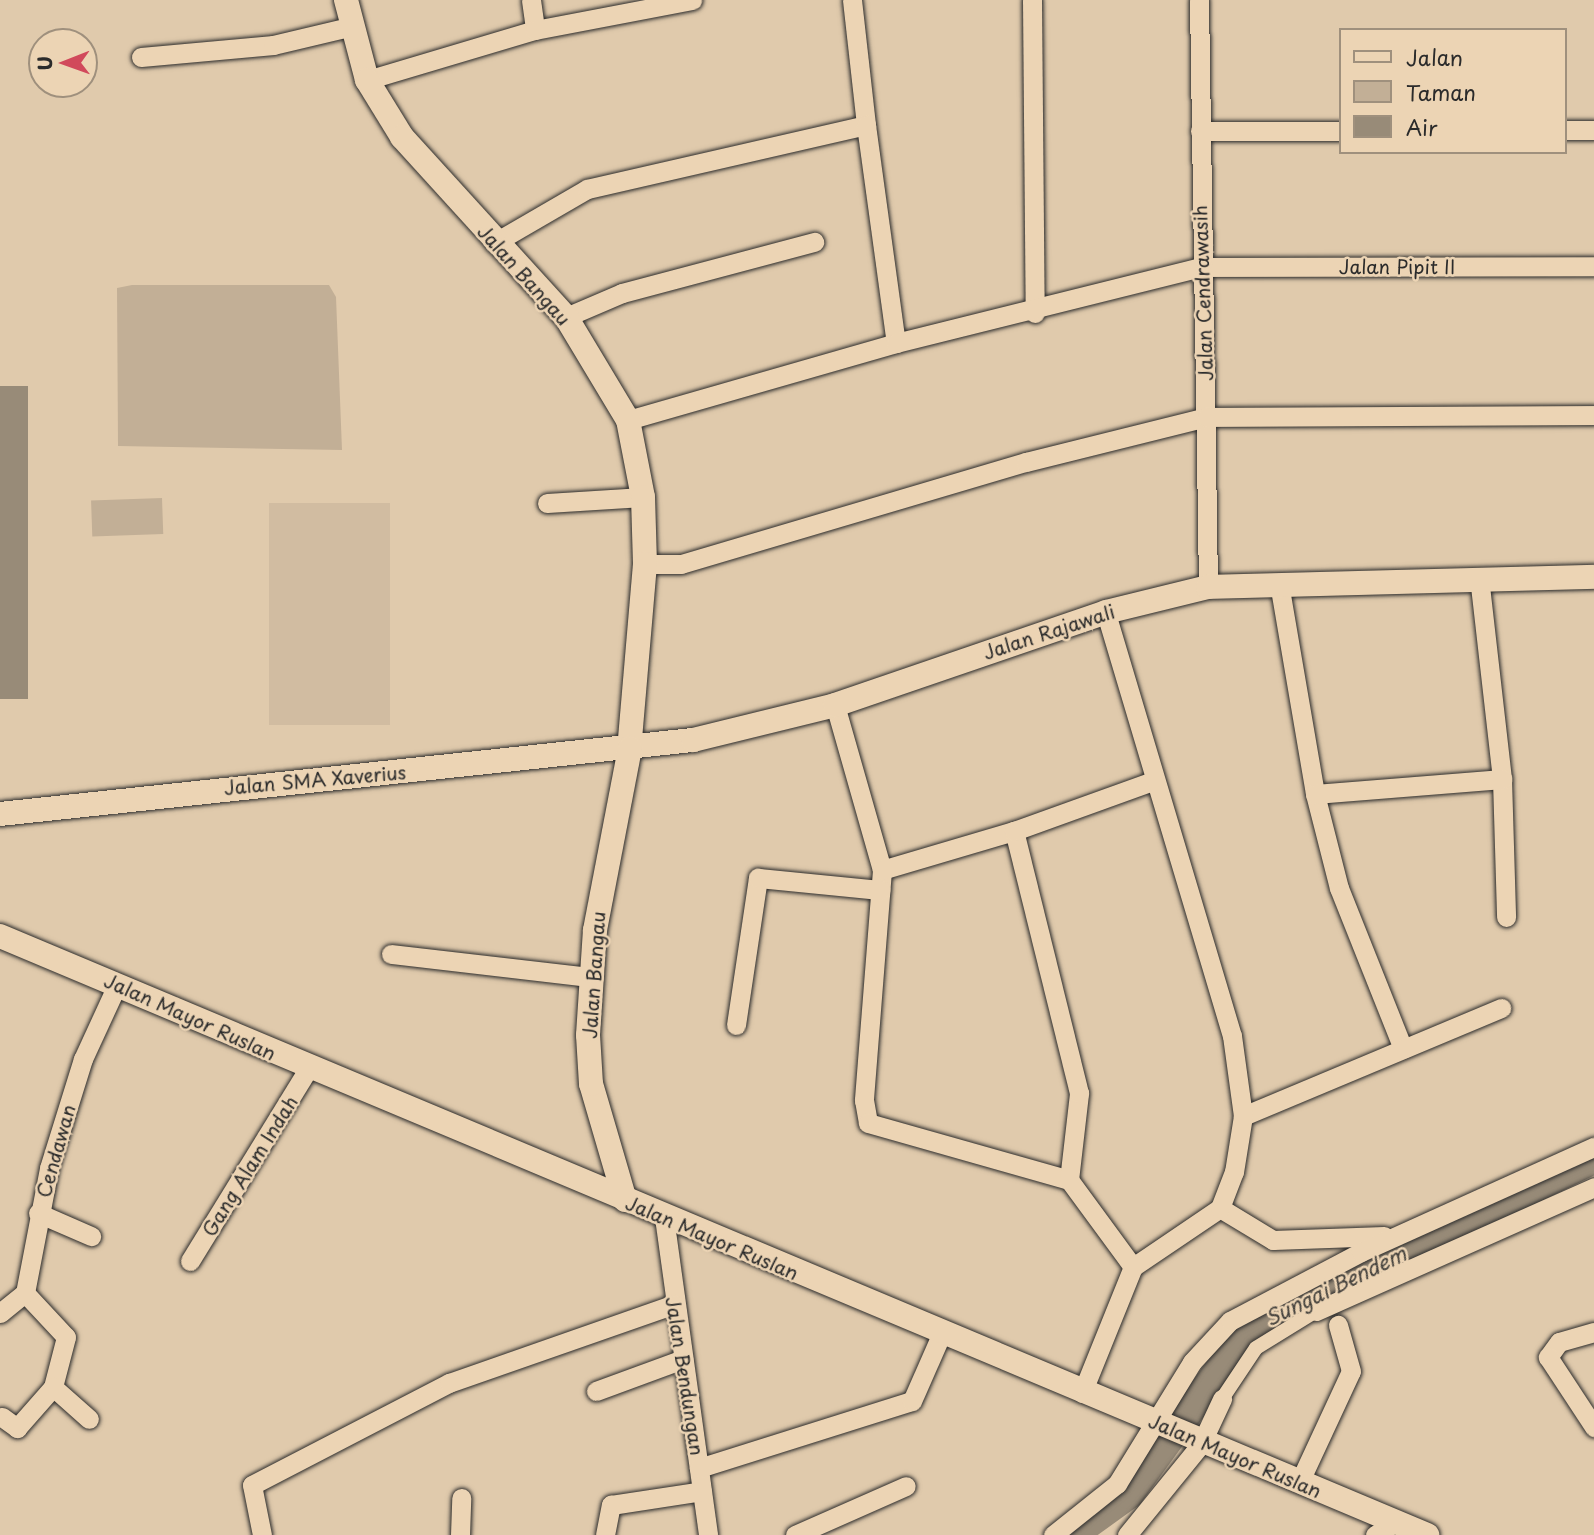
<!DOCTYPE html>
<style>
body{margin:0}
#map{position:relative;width:1594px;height:1535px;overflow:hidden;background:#e0caac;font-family:"Playpen Sans",sans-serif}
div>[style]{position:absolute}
.built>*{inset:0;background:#d1bca1;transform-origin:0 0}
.green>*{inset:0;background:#c2af96;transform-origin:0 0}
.water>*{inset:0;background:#988b78;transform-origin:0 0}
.river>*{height:30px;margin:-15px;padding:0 15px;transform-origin:15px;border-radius:15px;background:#988b78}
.roads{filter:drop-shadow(0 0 2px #2b2b2b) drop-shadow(0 0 2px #2b2b2b)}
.pedestrian>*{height:14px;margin:-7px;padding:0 7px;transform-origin:7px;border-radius:7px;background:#ecd4b4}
.minor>*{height:19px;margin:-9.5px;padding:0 9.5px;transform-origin:9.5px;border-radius:9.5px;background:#ecd4b4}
.tertiary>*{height:24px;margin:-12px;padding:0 12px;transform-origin:12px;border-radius:12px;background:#ecd4b4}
span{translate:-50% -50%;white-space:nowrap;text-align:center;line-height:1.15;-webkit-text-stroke:5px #ecd4b4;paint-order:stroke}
.street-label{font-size:19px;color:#2b2b2b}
.water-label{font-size:21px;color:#46433e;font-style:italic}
.legend{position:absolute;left:1339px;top:28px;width:228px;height:126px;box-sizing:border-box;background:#ecd4b4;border:2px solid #9f907d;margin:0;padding:9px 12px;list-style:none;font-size:21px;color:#2b2b2b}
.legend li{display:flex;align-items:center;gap:14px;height:35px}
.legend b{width:35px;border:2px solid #9f907d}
.north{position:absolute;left:28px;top:28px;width:70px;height:70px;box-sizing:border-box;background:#ecd4b4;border:2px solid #9f907d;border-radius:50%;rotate:269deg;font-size:19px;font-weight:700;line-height:28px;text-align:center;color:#2b2b2b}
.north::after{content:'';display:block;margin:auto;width:24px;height:32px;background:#d1495b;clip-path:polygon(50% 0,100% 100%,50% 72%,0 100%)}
</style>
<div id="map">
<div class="built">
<div style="left:269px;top:503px;width:121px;height:222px"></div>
</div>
<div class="green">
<div style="clip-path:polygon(132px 285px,329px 285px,336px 297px,342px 450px,118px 446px,117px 288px)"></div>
<div style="left:162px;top:498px;width:36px;height:71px;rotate:88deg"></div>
</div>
<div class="water">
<div style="left:0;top:386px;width:28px;height:313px"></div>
</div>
<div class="river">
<div style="left:1072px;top:1535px;width:70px;rotate:-35.7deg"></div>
<div style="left:1129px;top:1494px;width:209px;rotate:-54deg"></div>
<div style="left:1252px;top:1325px;width:380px;rotate:-25.9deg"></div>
</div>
<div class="roads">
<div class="pedestrian">
<div style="left:1222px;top:1399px;width:61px;rotate:-56.3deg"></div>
<div style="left:1256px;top:1348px;width:70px;rotate:-31.7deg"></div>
</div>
<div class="minor">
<div style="left:531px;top:0;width:30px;rotate:82deg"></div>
<div style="left:852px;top:0;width:126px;rotate:83.6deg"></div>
<div style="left:1032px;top:0;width:313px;rotate:89.5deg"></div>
<div style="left:1199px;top:0;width:587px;rotate:89.12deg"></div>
<div style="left:141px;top:57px;width:133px;rotate:-5.2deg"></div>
<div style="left:273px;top:45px;width:78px;rotate:-13.3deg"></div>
<div style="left:367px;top:80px;width:175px;rotate:-16.6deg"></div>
<div style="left:535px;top:30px;width:160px;rotate:-10.8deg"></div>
<div style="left:1564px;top:130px;width:30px"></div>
<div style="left:1200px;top:131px;width:140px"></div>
<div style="left:494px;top:243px;width:108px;rotate:-30.1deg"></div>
<div style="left:587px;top:189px;width:286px;rotate:-12.9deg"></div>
<div style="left:866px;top:125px;width:220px;rotate:82.2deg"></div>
<div style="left:566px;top:317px;width:61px;rotate:-23.2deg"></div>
<div style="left:622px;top:293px;width:199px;rotate:-14.9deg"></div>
<div style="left:628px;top:420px;width:279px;rotate:-16deg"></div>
<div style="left:896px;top:343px;width:313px;rotate:-14deg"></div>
<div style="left:1200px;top:267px;width:394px;rotate:-0.1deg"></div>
<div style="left:547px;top:503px;width:96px;rotate:-3.6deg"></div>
<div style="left:645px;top:564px;width:36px"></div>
<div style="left:681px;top:564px;width:360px;rotate:-16.5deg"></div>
<div style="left:1026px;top:462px;width:187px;rotate:-14deg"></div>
<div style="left:1207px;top:417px;width:387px;rotate:-0.3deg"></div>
<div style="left:1479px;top:577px;width:203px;rotate:83.5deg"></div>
<div style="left:1502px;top:779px;width:138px;rotate:88.3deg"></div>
<div style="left:1279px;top:583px;width:214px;rotate:80.3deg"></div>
<div style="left:1315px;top:794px;width:97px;rotate:75.7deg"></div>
<div style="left:1339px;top:888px;width:173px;rotate:68.3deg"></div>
<div style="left:835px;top:705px;width:172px;rotate:74.1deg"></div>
<div style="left:882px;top:870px;width:231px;rotate:94.5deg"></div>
<div style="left:864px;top:1100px;width:23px;rotate:80deg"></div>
<div style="left:868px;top:1123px;width:209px;rotate:15.8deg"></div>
<div style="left:1315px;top:794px;width:188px;rotate:-4.6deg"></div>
<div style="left:882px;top:870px;width:138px;rotate:-16.5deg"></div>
<div style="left:391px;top:954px;width:201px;rotate:6.6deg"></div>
<div style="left:736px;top:1025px;width:149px;rotate:-81.5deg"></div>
<div style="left:758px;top:878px;width:123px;rotate:5.6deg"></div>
<div style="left:1243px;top:1116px;width:280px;rotate:-22.7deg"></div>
<div style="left:1220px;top:1208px;width:62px;rotate:31.1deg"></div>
<div style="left:1273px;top:1240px;width:111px;rotate:-2.1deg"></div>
<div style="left:38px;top:1213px;width:58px;rotate:23.5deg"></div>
<div style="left:664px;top:1217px;width:321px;rotate:82.1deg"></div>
<div style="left:190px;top:1261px;width:225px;rotate:-58.4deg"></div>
<div style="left:1133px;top:1267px;width:108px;rotate:-126.3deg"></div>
<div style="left:1069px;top:1180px;width:88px;rotate:-83.4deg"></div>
<div style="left:1079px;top:1093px;width:270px;rotate:-103.9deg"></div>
<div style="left:1014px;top:831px;width:148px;rotate:-19.8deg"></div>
<div style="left:25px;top:1293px;width:60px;rotate:47deg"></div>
<div style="left:66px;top:1337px;width:52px;rotate:104.6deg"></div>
<div style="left:53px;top:1387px;width:48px;rotate:41.6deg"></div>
<div style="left:1316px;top:1311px;width:304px;rotate:-24deg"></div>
<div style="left:0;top:1313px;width:32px;rotate:-39deg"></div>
<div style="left:25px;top:1293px;width:127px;rotate:-79.1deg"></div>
<div style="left:49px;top:1168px;width:114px;rotate:-72.7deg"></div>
<div style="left:83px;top:1059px;width:81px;rotate:-65.3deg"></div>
<div style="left:1594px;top:1332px;width:36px;rotate:164deg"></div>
<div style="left:1559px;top:1342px;width:19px;rotate:126deg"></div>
<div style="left:1548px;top:1357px;width:84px;rotate:56.7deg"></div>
<div style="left:596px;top:1391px;width:93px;rotate:-20.2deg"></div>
<div style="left:1082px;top:1393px;width:136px;rotate:-68deg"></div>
<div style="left:1133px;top:1267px;width:105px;rotate:-34.1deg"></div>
<div style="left:1220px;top:1208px;width:39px;rotate:-69deg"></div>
<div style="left:1234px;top:1172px;width:57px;rotate:-80.9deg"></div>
<div style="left:1243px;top:1116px;width:81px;rotate:-97.8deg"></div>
<div style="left:1232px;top:1036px;width:442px;rotate:-106.6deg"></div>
<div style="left:2px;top:1417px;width:19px;rotate:36deg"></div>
<div style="left:17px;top:1428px;width:55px;rotate:-48.7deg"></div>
<div style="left:699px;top:1468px;width:223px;rotate:-17.5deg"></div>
<div style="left:912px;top:1401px;width:72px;rotate:-66.3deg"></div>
<div style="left:1299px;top:1483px;width:123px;rotate:-65.1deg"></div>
<div style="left:1351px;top:1371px;width:48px;rotate:-105.8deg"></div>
<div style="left:262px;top:1535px;width:51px;rotate:-101.3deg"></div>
<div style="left:252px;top:1485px;width:222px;rotate:-27.4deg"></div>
<div style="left:449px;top:1383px;width:238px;rotate:-19.3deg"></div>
<div style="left:460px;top:1535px;width:37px;rotate:-88deg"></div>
<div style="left:605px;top:1535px;width:31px;rotate:-79deg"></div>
<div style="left:611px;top:1505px;width:92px;rotate:-8.7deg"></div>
<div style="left:795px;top:1535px;width:121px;rotate:-23.8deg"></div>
<div style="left:1053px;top:1535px;width:82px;rotate:-38.6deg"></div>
<div style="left:1117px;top:1484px;width:143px;rotate:-58.4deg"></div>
<div style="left:1192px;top:1362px;width:56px;rotate:-47.2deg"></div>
<div style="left:1230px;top:1321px;width:148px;rotate:-27.8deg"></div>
<div style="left:1361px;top:1252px;width:256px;rotate:-24.3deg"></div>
<div style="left:1127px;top:1535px;width:117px;rotate:-50.9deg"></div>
<div style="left:1201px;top:1444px;width:50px;rotate:-65deg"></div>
<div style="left:1375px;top:1535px;width:25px;rotate:-32deg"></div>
</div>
<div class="tertiary">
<div style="left:346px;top:0;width:83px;rotate:75.3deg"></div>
<div style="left:367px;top:80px;width:67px;rotate:58.4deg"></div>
<div style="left:402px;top:137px;width:244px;rotate:47.7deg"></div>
<div style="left:566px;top:317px;width:120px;rotate:59deg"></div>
<div style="left:628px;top:420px;width:78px;rotate:79deg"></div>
<div style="left:643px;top:497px;width:67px;rotate:88.3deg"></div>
<div style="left:645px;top:564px;width:177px;rotate:94.9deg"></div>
<div style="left:0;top:814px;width:697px;rotate:-6.1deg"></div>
<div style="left:693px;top:740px;width:146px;rotate:-13.8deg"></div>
<div style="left:835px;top:705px;width:287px;rotate:-18.9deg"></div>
<div style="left:1106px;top:612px;width:105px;rotate:-13.8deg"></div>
<div style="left:1208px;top:587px;width:386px;rotate:-1.5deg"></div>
<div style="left:0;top:936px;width:1548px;rotate:22.77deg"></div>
<div style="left:625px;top:1200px;width:121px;rotate:-106.3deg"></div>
<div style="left:591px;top:1084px;width:49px;rotate:-93.5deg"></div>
<div style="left:588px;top:1035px;width:105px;rotate:-86.2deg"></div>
<div style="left:595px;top:930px;width:185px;rotate:-79.1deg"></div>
</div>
</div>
<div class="street-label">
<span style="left:1397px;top:267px">Jalan Pipit II</span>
<span style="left:524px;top:275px;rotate:48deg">Jalan Bangau</span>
<span style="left:1203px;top:293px;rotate:-92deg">Jalan Cendrawasih</span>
<span style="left:1049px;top:632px;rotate:-18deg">Jalan Rajawali</span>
<span style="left:315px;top:780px;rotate:-5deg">Jalan SMA Xaverius</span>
<span style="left:594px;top:975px;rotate:-86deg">Jalan Bangau</span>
<span style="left:190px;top:1017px;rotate:24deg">Jalan Mayor Ruslan</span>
<span style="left:56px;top:1151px;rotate:-74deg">Cendawan</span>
<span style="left:250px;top:1166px;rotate:-58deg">Gang Alam Indah</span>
<span style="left:712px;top:1238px;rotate:23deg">Jalan Mayor Ruslan</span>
<span style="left:685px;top:1376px;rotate:81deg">Jalan Bendungan</span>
<span style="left:1235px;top:1456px;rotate:23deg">Jalan Mayor Ruslan</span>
</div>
<div class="water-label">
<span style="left:1335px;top:1285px;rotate:-26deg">Sungai Bendem</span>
</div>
<ul class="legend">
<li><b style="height:9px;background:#ecd4b4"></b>Jalan</li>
<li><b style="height:19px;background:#c2af96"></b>Taman</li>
<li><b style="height:19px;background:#988b78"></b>Air</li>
</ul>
<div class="north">U</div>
</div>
